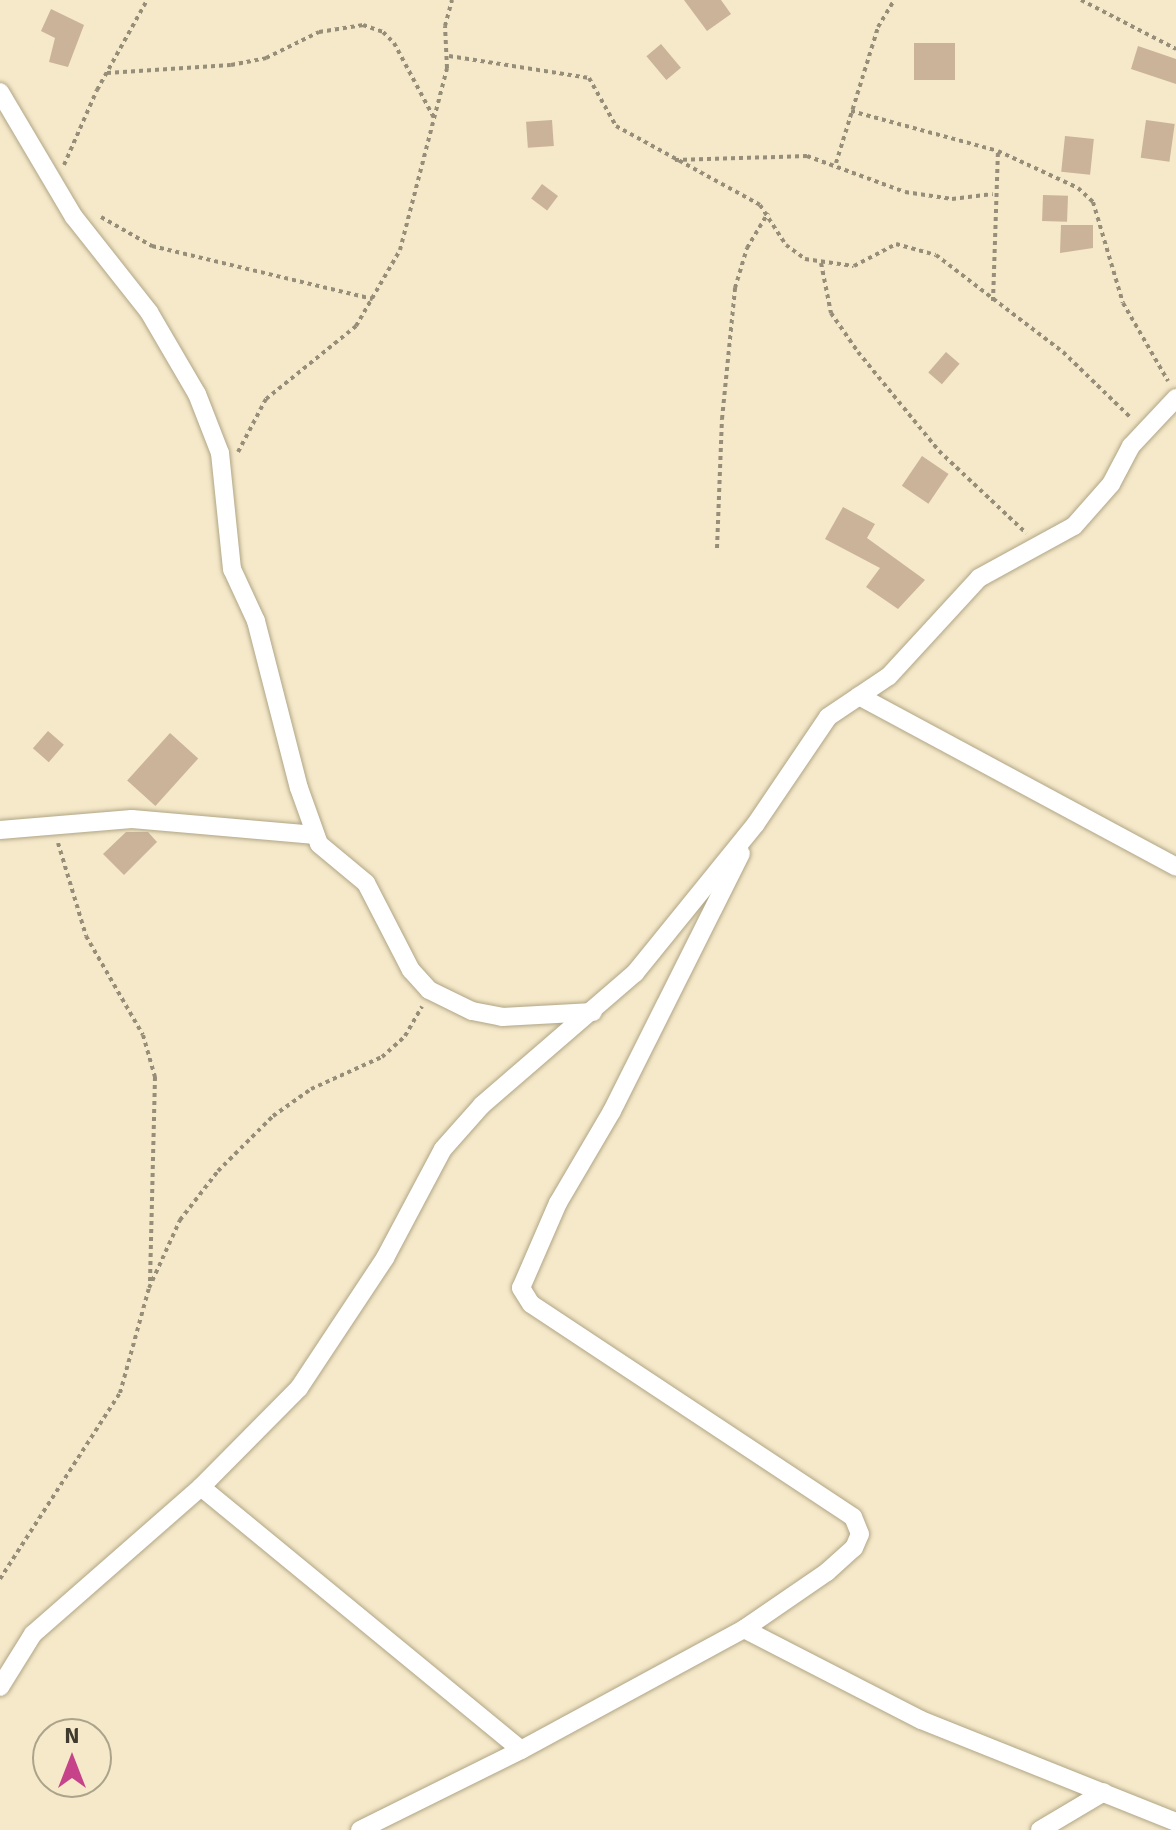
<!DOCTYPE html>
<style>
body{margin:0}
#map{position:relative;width:1176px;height:1830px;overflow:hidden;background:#f5e9c9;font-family:Signika,sans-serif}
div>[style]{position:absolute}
.building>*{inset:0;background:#cab399;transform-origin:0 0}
.path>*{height:4px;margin-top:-2px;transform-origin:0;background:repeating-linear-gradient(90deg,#968e78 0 4px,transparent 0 8px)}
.roads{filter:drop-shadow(0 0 2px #b0a586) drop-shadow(0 0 2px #b0a586)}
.street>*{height:18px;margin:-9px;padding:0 9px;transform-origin:9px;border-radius:9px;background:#fff}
span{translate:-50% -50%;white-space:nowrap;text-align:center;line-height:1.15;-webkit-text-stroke:7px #f5e9c9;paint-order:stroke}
.north{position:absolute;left:32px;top:1718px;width:80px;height:80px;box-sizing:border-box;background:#f5e9c9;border:2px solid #aca38b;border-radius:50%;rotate:0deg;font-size:22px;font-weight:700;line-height:32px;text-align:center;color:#3f3a2d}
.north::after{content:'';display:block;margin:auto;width:28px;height:36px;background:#c6438a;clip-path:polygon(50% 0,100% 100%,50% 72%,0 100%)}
</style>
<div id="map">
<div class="building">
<div style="clip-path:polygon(684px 0,721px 0,731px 14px,707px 31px)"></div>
<div style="clip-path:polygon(51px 9px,84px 25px,68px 67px,49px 62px,55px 38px,41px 31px)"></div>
<div style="left:914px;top:43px;width:41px;height:37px"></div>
<div style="left:661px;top:44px;width:31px;height:19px;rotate:50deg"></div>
<div style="clip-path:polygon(1138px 46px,1176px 59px,1176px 84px,1131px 69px)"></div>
<div style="left:552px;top:120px;width:26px;height:26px;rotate:86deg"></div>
<div style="left:1146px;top:120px;width:29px;height:38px;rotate:8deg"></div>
<div style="left:1065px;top:136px;width:29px;height:36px;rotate:6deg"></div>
<div style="left:542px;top:184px;width:20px;height:18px;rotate:37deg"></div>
<div style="left:1043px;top:195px;width:25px;height:26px;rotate:2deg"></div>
<div style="clip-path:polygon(1061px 225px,1093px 225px,1093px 248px,1060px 253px)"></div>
<div style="left:946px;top:352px;width:18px;height:27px;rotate:41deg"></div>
<div style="left:922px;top:456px;width:32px;height:36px;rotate:34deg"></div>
<div style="clip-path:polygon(843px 507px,875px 524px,867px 538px,925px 580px,898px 609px,866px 587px,880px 568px,825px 539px)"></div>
<div style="left:48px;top:731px;width:21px;height:23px;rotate:41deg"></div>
<div style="left:170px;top:733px;width:38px;height:64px;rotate:42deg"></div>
<div style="clip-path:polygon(126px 832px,148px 832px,157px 842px,124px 875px,103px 854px)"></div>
</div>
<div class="path">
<div style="left:1081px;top:0;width:107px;rotate:27.3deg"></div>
<div style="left:449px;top:56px;width:142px;rotate:8.9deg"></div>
<div style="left:589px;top:78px;width:55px;rotate:60.6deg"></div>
<div style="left:616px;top:126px;width:164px;rotate:28.7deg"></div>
<div style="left:760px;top:205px;width:48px;rotate:57deg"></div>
<div style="left:786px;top:245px;width:24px;rotate:36deg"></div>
<div style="left:805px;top:259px;width:49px;rotate:8.1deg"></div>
<div style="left:854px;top:266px;width:47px;rotate:-27.6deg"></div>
<div style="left:896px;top:244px;width:41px;rotate:15.4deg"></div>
<div style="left:936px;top:255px;width:160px;rotate:37.4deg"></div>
<div style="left:1063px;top:352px;width:95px;rotate:44.1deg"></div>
<div style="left:107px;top:73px;width:124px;rotate:-3.7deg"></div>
<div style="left:231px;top:65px;width:36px;rotate:-11deg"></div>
<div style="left:266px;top:58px;width:59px;rotate:-26.1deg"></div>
<div style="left:319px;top:32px;width:45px;rotate:-9deg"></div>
<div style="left:363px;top:25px;width:21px;rotate:19deg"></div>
<div style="left:383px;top:32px;width:16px;rotate:45deg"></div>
<div style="left:394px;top:43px;width:85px;rotate:61.9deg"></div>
<div style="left:851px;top:111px;width:152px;rotate:15.2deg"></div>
<div style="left:998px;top:151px;width:88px;rotate:24.8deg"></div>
<div style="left:1078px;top:188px;width:21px;rotate:43deg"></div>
<div style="left:1093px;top:202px;width:105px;rotate:73.5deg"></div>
<div style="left:1123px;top:303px;width:90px;rotate:60deg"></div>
<div style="left:675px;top:160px;width:132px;rotate:-1.7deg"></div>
<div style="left:807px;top:156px;width:104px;rotate:20.2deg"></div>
<div style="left:905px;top:192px;width:48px;rotate:8.5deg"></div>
<div style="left:952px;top:199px;width:41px;rotate:-7deg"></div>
<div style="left:836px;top:163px;width:142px;rotate:-72.8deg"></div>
<div style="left:878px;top:27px;width:31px;rotate:-59deg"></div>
<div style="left:64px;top:165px;width:82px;rotate:-66.3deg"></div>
<div style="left:97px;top:90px;width:103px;rotate:-60.9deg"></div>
<div style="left:101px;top:217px;width:59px;rotate:29.6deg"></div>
<div style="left:152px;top:246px;width:227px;rotate:13.5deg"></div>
<div style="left:821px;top:263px;width:51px;rotate:78.7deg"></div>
<div style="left:831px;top:313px;width:47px;rotate:55.3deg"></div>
<div style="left:858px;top:352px;width:128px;rotate:50.7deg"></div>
<div style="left:939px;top:451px;width:120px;rotate:43.3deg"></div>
<div style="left:993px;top:301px;width:149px;rotate:-88.1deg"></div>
<div style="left:238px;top:452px;width:60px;rotate:-62.2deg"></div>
<div style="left:266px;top:399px;width:116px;rotate:-39deg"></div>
<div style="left:356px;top:326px;width:88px;rotate:-59.9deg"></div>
<div style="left:400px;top:250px;width:188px;rotate:-75.5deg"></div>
<div style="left:447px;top:68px;width:42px;rotate:-92.7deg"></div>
<div style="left:445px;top:26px;width:27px;rotate:-75deg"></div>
<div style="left:717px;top:548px;width:129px;rotate:-87.8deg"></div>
<div style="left:722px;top:419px;width:132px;rotate:-84.3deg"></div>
<div style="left:735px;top:288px;width:42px;rotate:-73.3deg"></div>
<div style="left:747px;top:248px;width:41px;rotate:-59deg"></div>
<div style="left:58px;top:843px;width:97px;rotate:73.2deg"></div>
<div style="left:86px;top:936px;width:114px;rotate:60.1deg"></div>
<div style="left:143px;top:1035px;width:44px;rotate:74.1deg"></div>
<div style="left:155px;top:1077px;width:208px;rotate:91.4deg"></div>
<div style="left:0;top:1579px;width:221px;rotate:-57.2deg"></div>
<div style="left:120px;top:1393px;width:109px;rotate:-74.6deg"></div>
<div style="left:149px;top:1288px;width:75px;rotate:-65.5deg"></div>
<div style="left:180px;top:1220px;width:62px;rotate:-52.2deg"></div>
<div style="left:218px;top:1171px;width:78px;rotate:-45deg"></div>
<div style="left:273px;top:1116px;width:47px;rotate:-35.4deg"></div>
<div style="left:311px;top:1089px;width:78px;rotate:-24.3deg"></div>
<div style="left:382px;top:1057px;width:31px;rotate:-42deg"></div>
<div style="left:405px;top:1036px;width:34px;rotate:-60deg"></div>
</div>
<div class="roads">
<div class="street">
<div style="left:0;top:92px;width:145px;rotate:59.4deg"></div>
<div style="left:74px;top:217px;width:121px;rotate:51.7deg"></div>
<div style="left:149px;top:312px;width:95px;rotate:59.7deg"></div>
<div style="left:197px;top:394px;width:63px;rotate:68.7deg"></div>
<div style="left:220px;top:453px;width:117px;rotate:84.1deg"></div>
<div style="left:232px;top:569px;width:57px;rotate:65.2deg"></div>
<div style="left:256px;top:621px;width:172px;rotate:75.6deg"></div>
<div style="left:299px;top:788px;width:59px;rotate:70.3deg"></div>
<div style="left:319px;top:844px;width:61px;rotate:39.7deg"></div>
<div style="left:366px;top:883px;width:98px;rotate:62.7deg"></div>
<div style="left:411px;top:970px;width:27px;rotate:48deg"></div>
<div style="left:429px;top:990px;width:48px;rotate:26deg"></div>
<div style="left:472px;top:1011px;width:31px;rotate:11deg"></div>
<div style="left:502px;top:1017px;width:91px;rotate:-3.1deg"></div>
<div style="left:859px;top:696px;width:360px;rotate:28.3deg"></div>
<div style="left:0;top:830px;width:132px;rotate:-4.8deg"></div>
<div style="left:132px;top:819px;width:184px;rotate:5deg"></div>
<div style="left:201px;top:1487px;width:414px;rotate:39.4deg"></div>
<div style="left:744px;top:1629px;width:199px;rotate:27.2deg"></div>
<div style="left:921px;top:1720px;width:275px;rotate:21.8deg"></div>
<div style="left:0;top:1687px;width:62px;rotate:-58.1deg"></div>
<div style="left:33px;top:1634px;width:223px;rotate:-41.2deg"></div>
<div style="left:201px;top:1487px;width:139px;rotate:-45.3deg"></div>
<div style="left:299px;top:1388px;width:156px;rotate:-56.5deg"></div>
<div style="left:385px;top:1258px;width:123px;rotate:-62deg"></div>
<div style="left:443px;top:1149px;width:59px;rotate:-48.4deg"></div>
<div style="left:482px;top:1105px;width:202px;rotate:-40.8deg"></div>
<div style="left:635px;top:973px;width:191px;rotate:-51deg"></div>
<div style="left:755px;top:825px;width:130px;rotate:-55.9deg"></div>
<div style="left:828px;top:717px;width:73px;rotate:-33.9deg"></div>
<div style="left:889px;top:676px;width:133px;rotate:-47.4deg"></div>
<div style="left:979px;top:578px;width:108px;rotate:-28.7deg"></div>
<div style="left:1074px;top:526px;width:56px;rotate:-48.6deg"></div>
<div style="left:1111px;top:484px;width:43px;rotate:-62.2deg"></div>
<div style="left:1131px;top:446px;width:66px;rotate:-46.8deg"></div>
<div style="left:360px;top:1830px;width:180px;rotate:-26.4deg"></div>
<div style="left:521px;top:1750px;width:254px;rotate:-28.5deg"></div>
<div style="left:744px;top:1629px;width:101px;rotate:-34.5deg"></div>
<div style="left:827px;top:1572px;width:36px;rotate:-42deg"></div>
<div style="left:854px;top:1548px;width:15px;rotate:-67deg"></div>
<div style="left:860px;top:1534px;width:18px;rotate:-112deg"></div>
<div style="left:853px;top:1517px;width:386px;rotate:-146.5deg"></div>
<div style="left:531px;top:1304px;width:19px;rotate:-122deg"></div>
<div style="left:521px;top:1288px;width:93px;rotate:-66.5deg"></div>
<div style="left:558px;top:1203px;width:107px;rotate:-59.6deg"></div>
<div style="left:612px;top:1111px;width:288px;rotate:-63.4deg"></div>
<div style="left:1040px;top:1830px;width:74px;rotate:-30.7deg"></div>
</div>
</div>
<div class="north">N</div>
</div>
